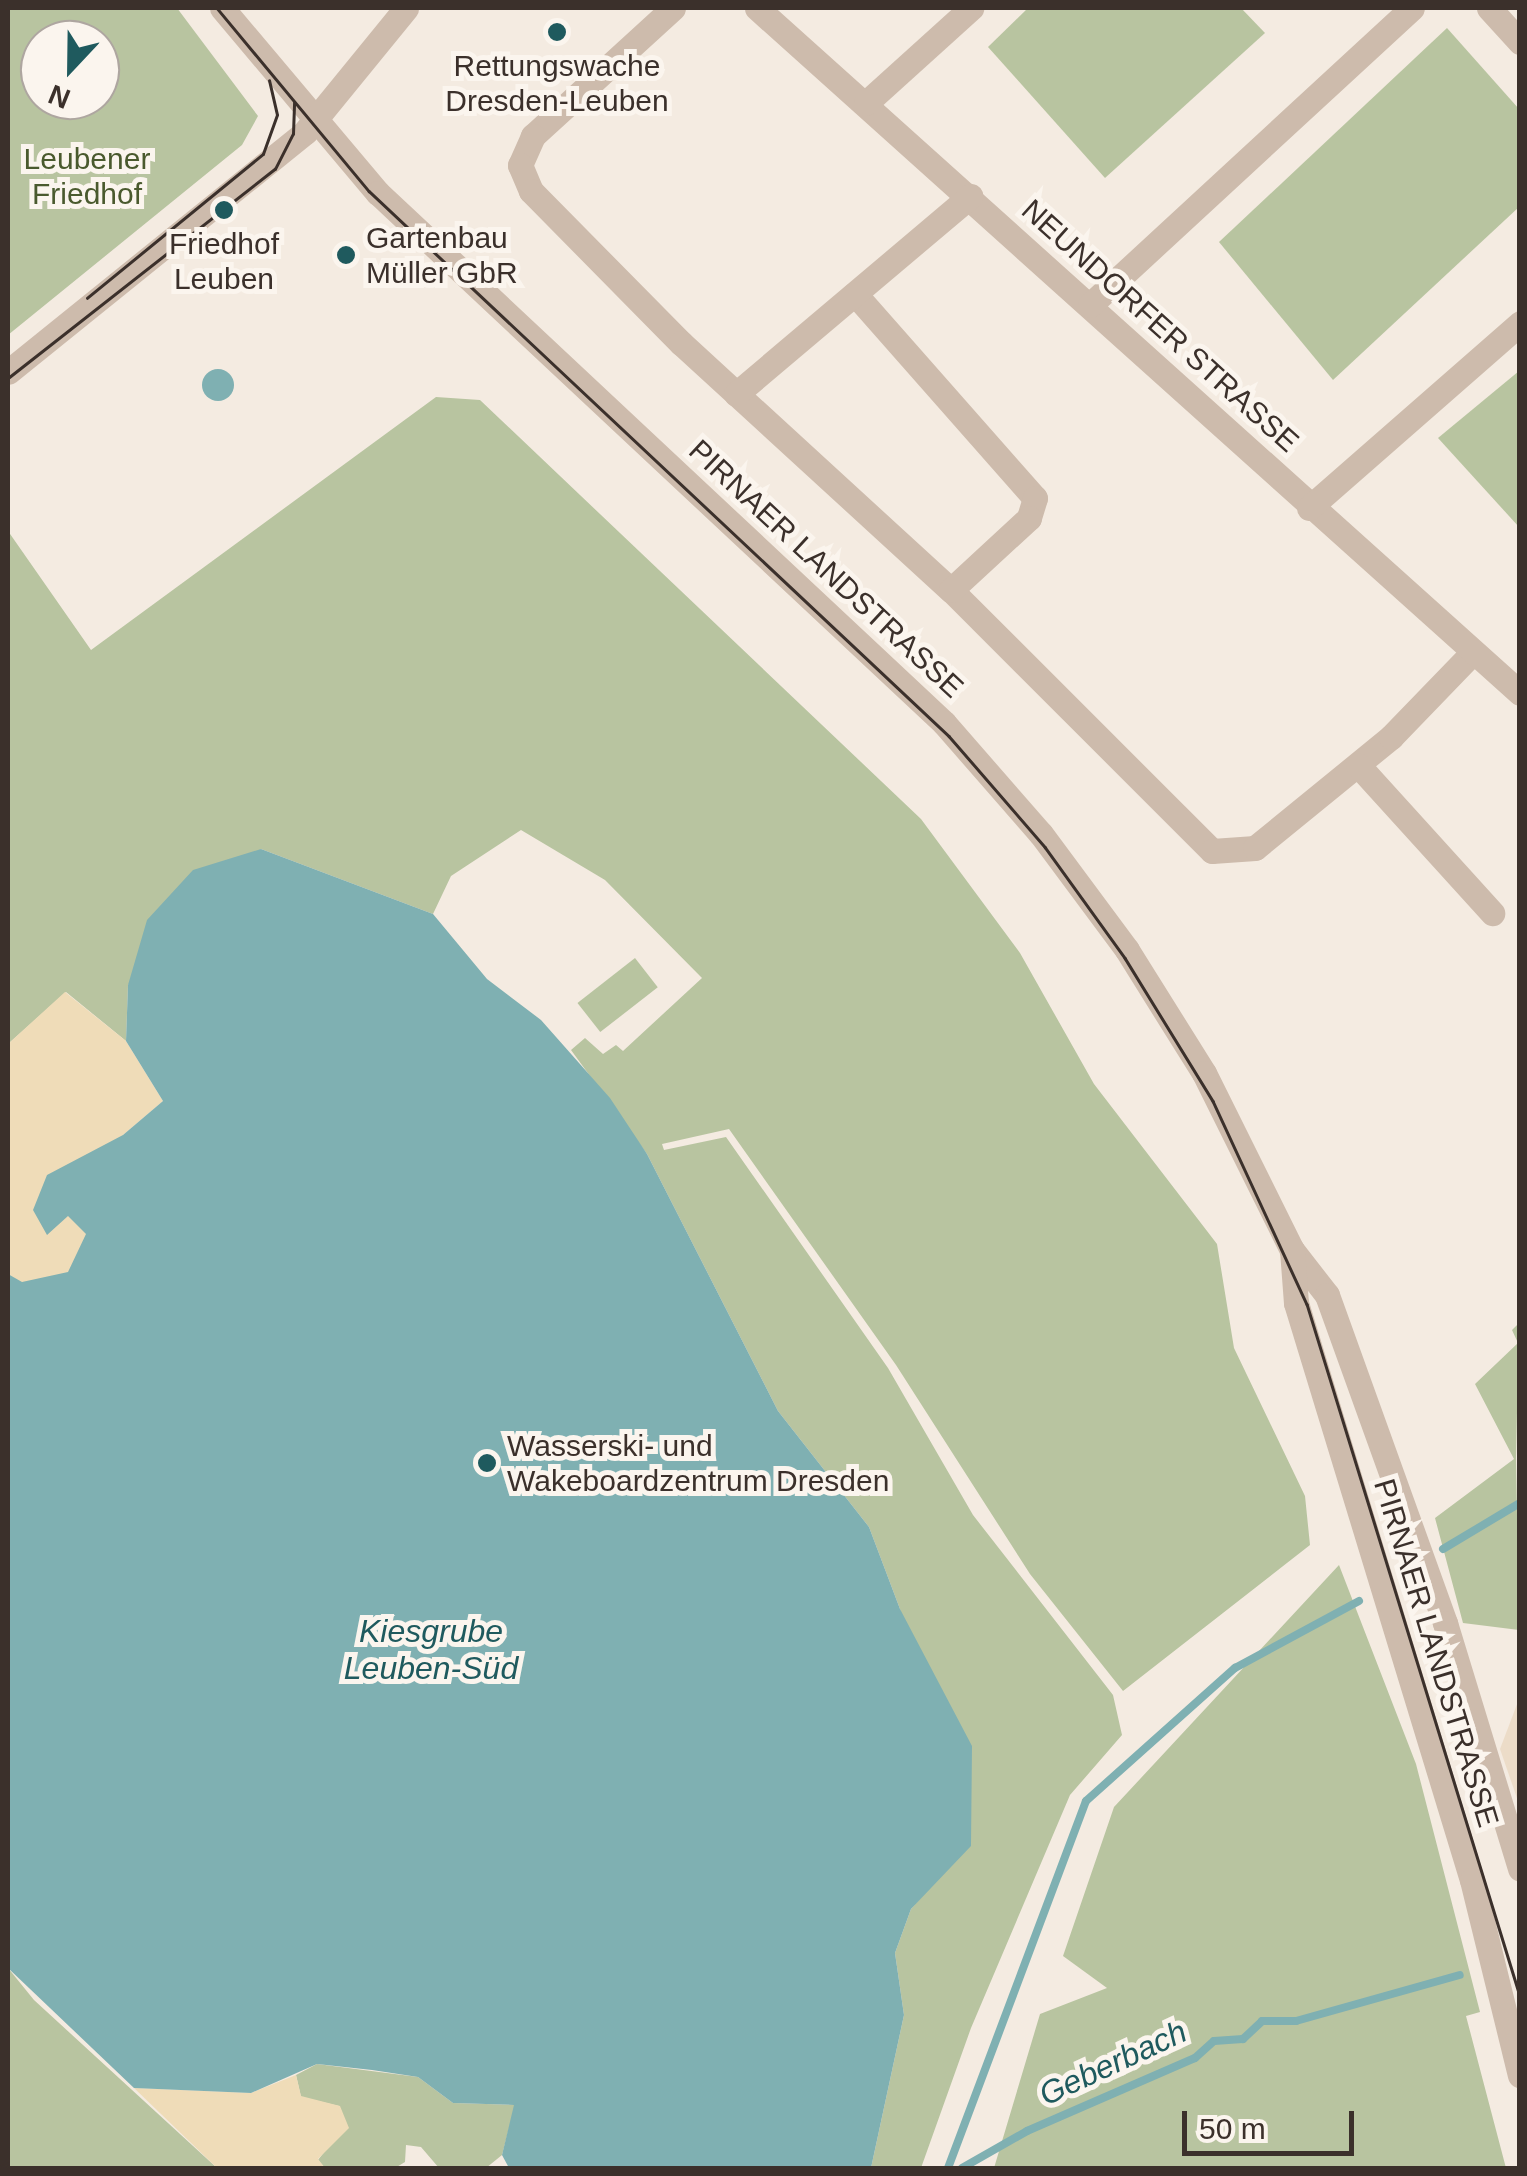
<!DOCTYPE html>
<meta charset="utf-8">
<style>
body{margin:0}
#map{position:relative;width:1527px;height:2176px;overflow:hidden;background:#f4ebe1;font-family:Helvetica,sans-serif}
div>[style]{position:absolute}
.green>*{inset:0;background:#b8c4a0;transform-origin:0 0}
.sand>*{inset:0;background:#efdcb8}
.plaza>*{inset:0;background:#ecdcc8}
.water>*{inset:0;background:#7fb0b2}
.round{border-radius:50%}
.stream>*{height:8px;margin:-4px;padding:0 4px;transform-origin:4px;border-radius:4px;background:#7fb0b2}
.minor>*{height:25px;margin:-12.5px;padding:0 12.5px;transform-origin:12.5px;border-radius:12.5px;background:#cdbbac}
.tram>*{height:2.5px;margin:-1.25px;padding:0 1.25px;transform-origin:1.25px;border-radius:1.25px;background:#3b302b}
.dots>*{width:28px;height:28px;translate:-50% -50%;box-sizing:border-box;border:5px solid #fbf5ee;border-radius:50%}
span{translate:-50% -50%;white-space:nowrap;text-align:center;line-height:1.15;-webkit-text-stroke:10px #fbf5ee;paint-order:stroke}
.poi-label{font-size:30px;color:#3b302b}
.left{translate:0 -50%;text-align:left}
.park-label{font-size:30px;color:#4a5a2e}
.street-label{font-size:30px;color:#3b302b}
.water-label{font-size:32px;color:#1f5a5e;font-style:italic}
.frame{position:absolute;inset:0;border:10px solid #3b302b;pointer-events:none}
.north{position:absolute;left:20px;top:20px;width:100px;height:100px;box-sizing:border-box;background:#fbf5ee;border:2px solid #aea6a0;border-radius:50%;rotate:202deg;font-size:28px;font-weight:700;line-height:40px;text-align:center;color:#3b302b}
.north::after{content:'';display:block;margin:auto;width:35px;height:45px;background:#1f5a5e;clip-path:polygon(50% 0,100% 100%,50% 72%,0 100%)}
.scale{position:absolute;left:1182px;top:2111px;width:172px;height:45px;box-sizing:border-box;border:5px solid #3b302b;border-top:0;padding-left:12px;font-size:30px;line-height:35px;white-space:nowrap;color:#3b302b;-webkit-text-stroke:8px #fbf5ee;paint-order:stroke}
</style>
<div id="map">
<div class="green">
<div style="clip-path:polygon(evenodd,8px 8px,177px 8px,258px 116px,242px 145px,8px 335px,8px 8px,40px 40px,100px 40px,100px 100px,40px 100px,40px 40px)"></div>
<div style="clip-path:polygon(1028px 8px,1241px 8px,1265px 33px,1105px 178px,988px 47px)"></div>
<div style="clip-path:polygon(1447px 28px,1519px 109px,1519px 207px,1333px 380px,1219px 242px)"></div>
<div style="clip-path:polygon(1519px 371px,1519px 527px,1438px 438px)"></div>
<div style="clip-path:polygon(436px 397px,480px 400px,921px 819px,1020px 953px,1094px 1084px,1217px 1244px,1234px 1348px,1305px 1496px,1310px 1545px,1123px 1691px,1030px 1574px,896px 1365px,729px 1129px,662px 1144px,664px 1150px,726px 1137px,888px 1368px,973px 1515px,1113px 1695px,1122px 1735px,1070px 1795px,971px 2028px,921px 2168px,871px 2168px,904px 2015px,895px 1953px,911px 1909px,938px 1878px,900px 1609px,869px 1527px,778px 1411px,647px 1154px,571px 1050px,585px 1038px,603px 1054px,616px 1045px,623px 1051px,702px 978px,605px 880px,521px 830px,451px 876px,433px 914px,261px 849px,128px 985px,126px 1041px,66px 992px,8px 1044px,8px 531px,91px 650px)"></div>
<div style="left:635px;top:958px;width:37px;height:73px;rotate:52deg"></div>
<div style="clip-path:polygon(1519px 1323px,1516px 1457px,1519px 1630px,1463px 1623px,1435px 1518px,1514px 1459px,1475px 1384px,1518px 1343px,1512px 1330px)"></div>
<div style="clip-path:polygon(1339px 1565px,1416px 1764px,1480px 2012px,1466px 2016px,1506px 2168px,994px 2168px,1040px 2014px,1107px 1988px,1063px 1956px,1114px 1807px)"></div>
<div style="clip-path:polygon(8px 1968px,34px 2000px,217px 2168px,8px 2168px)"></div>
<div style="clip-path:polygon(317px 2064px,418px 2077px,453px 2103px,515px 2105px,502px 2155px,486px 2168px,439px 2168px,421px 2147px,406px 2145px,405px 2162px,395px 2168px,325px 2168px,318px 2160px,331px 2143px,339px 2106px,301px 2097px,296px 2075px)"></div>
</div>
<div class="sand">
<div style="clip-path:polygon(65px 992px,126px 1041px,163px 1101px,123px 1135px,84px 1278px,8px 1346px,8px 1044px)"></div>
<div style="clip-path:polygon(296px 2075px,301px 2096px,340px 2106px,349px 2128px,318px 2159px,325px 2168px,217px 2168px,134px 2088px,251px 2093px)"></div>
</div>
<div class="plaza">
<div style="clip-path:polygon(1519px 1699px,1519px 1804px,1500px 1749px)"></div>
</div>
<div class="water">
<div class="round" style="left:202px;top:369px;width:32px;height:32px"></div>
<div style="clip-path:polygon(261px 849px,433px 914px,487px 979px,541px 1020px,610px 1098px,647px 1154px,778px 1411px,869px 1527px,900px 1609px,972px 1746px,971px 1846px,911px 1909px,895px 1953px,904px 2015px,871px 2168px,509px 2168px,502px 2155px,514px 2105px,453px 2103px,418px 2077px,372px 2070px,317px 2064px,251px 2093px,134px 2088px,8px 1968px,8px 1274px,22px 1282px,68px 1272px,86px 1234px,68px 1216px,47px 1235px,33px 1210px,47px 1175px,123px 1135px,163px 1101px,126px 1041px,128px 985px,147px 920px,193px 870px)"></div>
</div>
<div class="stream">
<div style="left:1443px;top:1549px;width:90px;rotate:-30.9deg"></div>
<div style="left:948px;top:2168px;width:392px;rotate:-69.4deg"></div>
<div style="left:1086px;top:1801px;width:200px;rotate:-41.8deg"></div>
<div style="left:1235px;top:1668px;width:141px;rotate:-28.4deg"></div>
<div style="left:962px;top:2168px;width:75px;rotate:-29.6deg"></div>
<div style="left:1027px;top:2131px;width:183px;rotate:-23.5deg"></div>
<div style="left:1195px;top:2058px;width:25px;rotate:-42deg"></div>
<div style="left:1214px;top:2041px;width:29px;rotate:-4deg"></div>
<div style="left:1243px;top:2039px;width:26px;rotate:-43deg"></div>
<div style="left:1262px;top:2021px;width:34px"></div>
<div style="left:1296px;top:2021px;width:170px;rotate:-15.7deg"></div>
</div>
<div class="minor">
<div style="left:222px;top:8px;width:242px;rotate:49.9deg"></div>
<div style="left:378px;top:193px;width:775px;rotate:43.12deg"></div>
<div style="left:944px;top:723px;width:147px;rotate:48.9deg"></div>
<div style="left:1041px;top:834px;width:144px;rotate:53.4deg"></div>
<div style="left:1127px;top:950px;width:145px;rotate:58deg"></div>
<div style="left:1204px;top:1073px;width:198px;rotate:63.6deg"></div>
<div style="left:1292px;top:1250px;width:57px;rotate:52.1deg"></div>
<div style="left:1327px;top:1295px;width:349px;rotate:70.2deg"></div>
<div style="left:1445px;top:1623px;width:257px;rotate:73deg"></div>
<div style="left:673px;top:8px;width:190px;rotate:137.6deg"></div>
<div style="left:533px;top:136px;width:32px;rotate:114deg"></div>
<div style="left:520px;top:165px;width:28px;rotate:67deg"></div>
<div style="left:531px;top:191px;width:214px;rotate:45.4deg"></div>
<div style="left:681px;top:343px;width:366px;rotate:42.5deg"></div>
<div style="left:951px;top:590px;width:369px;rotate:45deg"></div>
<div style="left:1212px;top:851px;width:43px;rotate:-4deg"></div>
<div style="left:1255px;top:848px;width:176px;rotate:-39.2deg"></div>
<div style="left:1391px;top:737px;width:117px;rotate:-46deg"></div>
<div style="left:757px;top:8px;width:1025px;rotate:41.92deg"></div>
<div style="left:1489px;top:8px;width:46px;rotate:47.6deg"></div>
<div style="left:866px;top:103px;width:142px;rotate:-42.1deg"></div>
<div style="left:855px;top:294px;width:272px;rotate:48.6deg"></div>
<div style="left:1035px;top:498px;width:21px;rotate:107deg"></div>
<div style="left:1029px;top:518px;width:106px;rotate:137.3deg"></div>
<div style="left:1090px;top:305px;width:438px;rotate:-42.7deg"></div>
<div style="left:8px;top:372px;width:382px;rotate:-38.9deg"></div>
<div style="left:305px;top:132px;width:160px;rotate:-50.8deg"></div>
<div style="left:736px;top:394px;width:307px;rotate:-40.2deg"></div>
<div style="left:1309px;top:508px;width:281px;rotate:-41.2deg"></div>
<div style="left:1358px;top:765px;width:200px;rotate:47.8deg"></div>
<div style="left:1292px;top:1250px;width:53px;rotate:85.7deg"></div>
<div style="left:1296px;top:1303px;width:603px;rotate:73.04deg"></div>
<div style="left:1472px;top:1880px;width:201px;rotate:76.2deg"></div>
</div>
<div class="tram">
<div style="left:217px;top:8px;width:238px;rotate:50.3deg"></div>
<div style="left:369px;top:191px;width:796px;rotate:43.22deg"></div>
<div style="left:949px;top:736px;width:147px;rotate:49.1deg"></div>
<div style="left:1045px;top:847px;width:137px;rotate:54.2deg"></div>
<div style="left:1125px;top:958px;width:168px;rotate:58.4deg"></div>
<div style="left:1213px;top:1101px;width:224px;rotate:65.2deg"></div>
<div style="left:1307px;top:1304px;width:724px;rotate:72.89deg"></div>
<div style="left:87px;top:298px;width:227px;rotate:-39.3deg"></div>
<div style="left:263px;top:154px;width:41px;rotate:-70.3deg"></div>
<div style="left:277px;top:115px;width:35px;rotate:-103deg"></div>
<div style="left:8px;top:378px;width:339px;rotate:-38.1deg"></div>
<div style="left:275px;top:169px;width:39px;rotate:-63deg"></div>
<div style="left:293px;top:134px;width:31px;rotate:-88deg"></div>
</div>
<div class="dots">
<div style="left:557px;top:32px;background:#1f5a5e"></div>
<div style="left:224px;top:210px;background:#1f5a5e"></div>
<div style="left:346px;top:255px;background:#1f5a5e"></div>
<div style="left:487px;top:1463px;background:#1f5a5e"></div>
</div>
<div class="poi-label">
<span style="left:557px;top:83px">Rettungswache<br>Dresden-Leuben</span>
<span class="left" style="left:366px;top:255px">Gartenbau<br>Müller GbR</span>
<span style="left:224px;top:261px">Friedhof<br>Leuben</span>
<span class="left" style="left:507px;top:1463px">Wasserski- und<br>Wakeboardzentrum Dresden</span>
</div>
<div class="park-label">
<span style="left:87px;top:176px">Leubener<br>Friedhof</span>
</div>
<div class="street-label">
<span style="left:1160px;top:326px;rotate:42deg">NEUNDORFER STRASSE</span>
<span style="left:826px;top:569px;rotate:43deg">PIRNAER LANDSTRASSE</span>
<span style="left:1436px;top:1653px;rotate:73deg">PIRNAER LANDSTRASSE</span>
</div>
<div class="water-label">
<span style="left:431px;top:1650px">Kiesgrube<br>Leuben-Süd</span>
<span style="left:1113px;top:2063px;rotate:-25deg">Geberbach</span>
</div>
<div class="frame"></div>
<div class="north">N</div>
<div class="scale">50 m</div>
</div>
